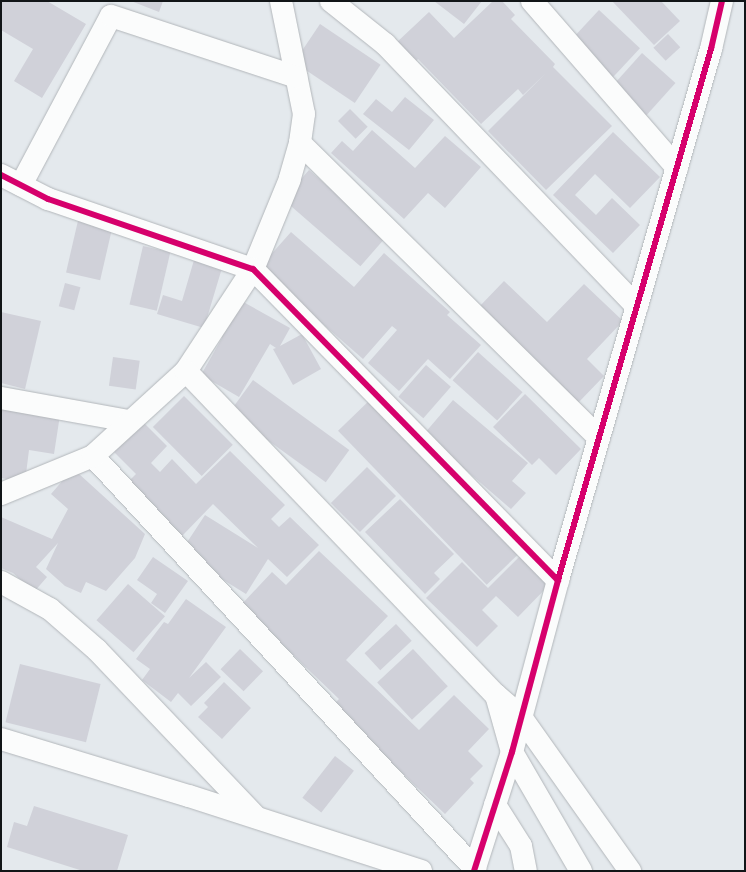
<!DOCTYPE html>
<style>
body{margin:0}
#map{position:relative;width:746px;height:872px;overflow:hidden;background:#e4e9ed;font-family:"Noto Serif",serif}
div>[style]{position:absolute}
.building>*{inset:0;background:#d0d1d9;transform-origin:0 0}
.roads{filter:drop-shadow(0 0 1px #b2b6ba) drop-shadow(0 0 1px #b2b6ba)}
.minor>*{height:22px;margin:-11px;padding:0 11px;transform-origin:11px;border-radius:11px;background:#fbfcfc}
.tertiary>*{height:22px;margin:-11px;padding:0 11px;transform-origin:11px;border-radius:11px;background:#fbfcfc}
.cycleway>*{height:6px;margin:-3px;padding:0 3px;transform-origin:3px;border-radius:3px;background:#d6006c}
span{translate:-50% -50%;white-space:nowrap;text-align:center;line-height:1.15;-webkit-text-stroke:3px #e0e9f1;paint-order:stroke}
.frame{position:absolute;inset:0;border:2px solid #111517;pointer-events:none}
</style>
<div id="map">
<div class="building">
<div style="clip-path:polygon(1px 1px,47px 1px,86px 24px,42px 98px,14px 81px,33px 49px,1px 30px)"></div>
<div style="clip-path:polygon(131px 1px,163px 1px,159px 12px)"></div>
<div style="clip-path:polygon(434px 1px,482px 1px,464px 24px)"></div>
<div style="clip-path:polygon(493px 1px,502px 1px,515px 15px,511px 19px,555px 64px,553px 67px,612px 126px,546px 190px,488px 131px,545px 74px,523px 95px,518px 89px,481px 124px,418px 59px,415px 62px,396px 43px,429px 12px,454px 38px)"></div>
<div style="clip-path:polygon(612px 1px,661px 1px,680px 21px,654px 45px)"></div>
<div style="left:599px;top:10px;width:56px;height:41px;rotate:43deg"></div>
<div style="left:320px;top:24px;width:73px;height:46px;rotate:34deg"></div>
<div style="left:668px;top:34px;width:18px;height:20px;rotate:47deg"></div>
<div style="left:642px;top:53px;width:45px;height:47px;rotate:42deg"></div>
<div style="clip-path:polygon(405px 97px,434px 120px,409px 150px,363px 114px,376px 99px,392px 112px)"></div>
<div style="left:350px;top:109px;width:25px;height:17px;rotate:45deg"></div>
<div style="clip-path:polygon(372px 130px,415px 168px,445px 136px,481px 167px,445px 208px,428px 193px,404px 219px,331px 153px,342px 141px,353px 151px)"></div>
<div style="clip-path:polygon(613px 132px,660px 177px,630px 208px,595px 174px,575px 195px,596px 215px,612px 198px,640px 225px,613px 253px,553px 195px)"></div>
<div style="left:309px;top:170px;width:102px;height:39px;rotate:41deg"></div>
<div style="left:80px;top:212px;width:35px;height:62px;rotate:13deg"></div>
<div style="clip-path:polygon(291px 232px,354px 287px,384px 253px,450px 312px,447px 315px,481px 345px,450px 379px,428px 359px,399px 391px,368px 363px,397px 330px,392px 326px,363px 359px,259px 268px)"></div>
<div style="left:143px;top:246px;width:28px;height:60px;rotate:13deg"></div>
<div style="clip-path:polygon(194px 260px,222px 268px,204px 328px,157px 314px,163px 295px,182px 301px)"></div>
<div style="clip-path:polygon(504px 281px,547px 322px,584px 284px,623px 321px,587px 359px,604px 376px,578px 403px,478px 308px)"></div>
<div style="left:65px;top:283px;width:16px;height:24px;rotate:15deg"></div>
<div style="clip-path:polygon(238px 299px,290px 328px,280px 346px,302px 334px,321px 369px,293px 385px,273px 349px,276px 348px,270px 344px,239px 397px,201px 375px,222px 338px,217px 335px)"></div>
<div style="clip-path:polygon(1px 312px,41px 321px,25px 389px,1px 383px)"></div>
<div style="left:478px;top:352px;width:60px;height:38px;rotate:42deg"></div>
<div style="left:113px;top:357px;width:27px;height:29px;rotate:8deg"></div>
<div style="left:426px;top:365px;width:33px;height:42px;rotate:41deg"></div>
<div style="left:253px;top:380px;width:119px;height:40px;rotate:36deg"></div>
<div style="clip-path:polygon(525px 394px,581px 449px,556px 475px,539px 458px,532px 465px,493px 427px)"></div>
<div style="left:184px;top:396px;width:69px;height:44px;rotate:45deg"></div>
<div style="left:374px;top:396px;width:214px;height:50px;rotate:46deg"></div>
<div style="clip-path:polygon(453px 400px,528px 463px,512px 481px,526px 493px,511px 509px,424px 434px)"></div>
<div style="clip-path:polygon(1px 407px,60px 415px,54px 454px,29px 450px,25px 482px,1px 478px)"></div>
<div style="clip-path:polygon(143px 422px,167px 446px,151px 463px,160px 472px,172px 459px,196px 484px,230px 451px,285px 505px,271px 519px,279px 527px,290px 517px,319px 545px,287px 577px,268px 559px,246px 594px,180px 553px,205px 515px,258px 548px,213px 504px,182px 536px,128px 482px,136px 474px,114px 452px)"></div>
<div style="left:367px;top:467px;width:41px;height:51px;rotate:45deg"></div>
<div style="clip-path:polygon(71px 471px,78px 473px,145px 534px,135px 558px,106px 591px,86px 582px,81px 593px,65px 586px,46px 569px,58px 543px,36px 567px,47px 577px,34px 592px,13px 573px,1px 568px,1px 517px,52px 539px,68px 509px,51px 494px)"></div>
<div style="clip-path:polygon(400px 499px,454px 554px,434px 573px,440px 579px,425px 594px,365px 532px)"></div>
<div style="clip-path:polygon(319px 551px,388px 616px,346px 660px,419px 730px,454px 695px,489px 729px,468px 751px,483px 766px,470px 779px,474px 783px,445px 814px,332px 706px,339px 699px,241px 605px,272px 572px,286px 585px)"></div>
<div style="clip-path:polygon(522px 554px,551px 583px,518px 617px,496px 596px,482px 610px,498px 626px,477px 647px,426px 598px,462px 562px,488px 588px)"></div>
<div style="clip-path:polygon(153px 557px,188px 581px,165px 613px,151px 603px,157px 594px,137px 580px)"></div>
<div style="left:128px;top:584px;width:49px;height:48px;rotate:41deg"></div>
<div style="clip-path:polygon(186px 599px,226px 627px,189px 678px,206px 662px,221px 677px,191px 706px,178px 693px,171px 702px,142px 680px,150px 669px,136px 659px,164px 622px,168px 624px)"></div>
<div style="left:396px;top:624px;width:23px;height:43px;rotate:47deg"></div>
<div style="left:240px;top:649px;width:32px;height:28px;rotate:44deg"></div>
<div style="left:413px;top:649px;width:51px;height:49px;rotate:47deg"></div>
<div style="left:20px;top:664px;width:83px;height:60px;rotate:14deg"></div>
<div style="clip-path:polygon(224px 682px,251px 708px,222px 739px,198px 717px,208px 707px,204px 703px)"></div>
<div style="left:335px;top:756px;width:24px;height:53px;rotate:38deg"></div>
<div style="clip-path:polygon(34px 806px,128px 835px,117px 871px,83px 871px,7px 847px,14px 822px,27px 826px)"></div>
</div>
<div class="roads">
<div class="minor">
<div style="left:281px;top:1px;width:115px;rotate:78.5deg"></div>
<div style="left:304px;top:114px;width:29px;rotate:98deg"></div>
<div style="left:300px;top:143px;width:37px;rotate:106deg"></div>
<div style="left:290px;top:179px;width:97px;rotate:112.3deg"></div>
<div style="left:253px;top:269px;width:436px;rotate:45.6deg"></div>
<div style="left:331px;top:1px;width:69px;rotate:38.5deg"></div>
<div style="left:385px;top:44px;width:364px;rotate:46.2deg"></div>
<div style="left:532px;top:1px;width:221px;rotate:49deg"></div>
<div style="left:300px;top:143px;width:420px;rotate:44.6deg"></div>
<div style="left:21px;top:185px;width:191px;rotate:-62deg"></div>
<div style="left:111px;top:16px;width:195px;rotate:18.2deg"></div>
<div style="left:1px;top:398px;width:130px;rotate:10.2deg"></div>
<div style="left:93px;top:456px;width:563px;rotate:47.23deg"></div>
<div style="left:1px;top:494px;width:100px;rotate:-22.4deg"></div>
<div style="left:93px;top:456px;width:126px;rotate:-42.4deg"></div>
<div style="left:1px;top:582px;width:56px;rotate:28.9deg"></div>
<div style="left:50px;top:609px;width:62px;rotate:41.1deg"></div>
<div style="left:97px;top:650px;width:231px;rotate:46.4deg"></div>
<div style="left:1px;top:739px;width:196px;rotate:16.9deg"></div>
<div style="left:189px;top:796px;width:244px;rotate:17.9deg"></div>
<div style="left:495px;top:805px;width:49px;rotate:57.6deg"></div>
<div style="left:521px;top:846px;width:25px;rotate:79deg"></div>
<div style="left:474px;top:871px;width:125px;rotate:-72.3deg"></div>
<div style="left:512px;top:752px;width:178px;rotate:-75deg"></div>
<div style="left:558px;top:580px;width:553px;rotate:-73.93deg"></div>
<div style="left:711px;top:49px;width:49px;rotate:-77.1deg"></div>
</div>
<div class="tertiary">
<div style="left:1px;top:175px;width:53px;rotate:27.1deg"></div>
<div style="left:48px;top:199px;width:217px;rotate:18.9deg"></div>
<div style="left:253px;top:269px;width:122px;rotate:123.3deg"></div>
<div style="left:186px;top:371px;width:448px;rotate:46.3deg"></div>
<div style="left:496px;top:695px;width:33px;rotate:41deg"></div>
<div style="left:521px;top:717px;width:189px;rotate:54.7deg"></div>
<div style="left:496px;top:695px;width:59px;rotate:74.3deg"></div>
<div style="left:512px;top:752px;width:138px;rotate:59.9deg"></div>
</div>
</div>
<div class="cycleway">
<div style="left:1px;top:175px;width:53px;rotate:27.1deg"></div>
<div style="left:48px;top:199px;width:217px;rotate:18.9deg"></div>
<div style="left:253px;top:269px;width:436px;rotate:45.6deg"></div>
<div style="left:474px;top:871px;width:125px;rotate:-72.3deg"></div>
<div style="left:512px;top:752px;width:178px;rotate:-75deg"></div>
<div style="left:558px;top:580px;width:553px;rotate:-73.93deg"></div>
<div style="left:711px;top:49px;width:49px;rotate:-77.1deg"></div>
</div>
<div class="frame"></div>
</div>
